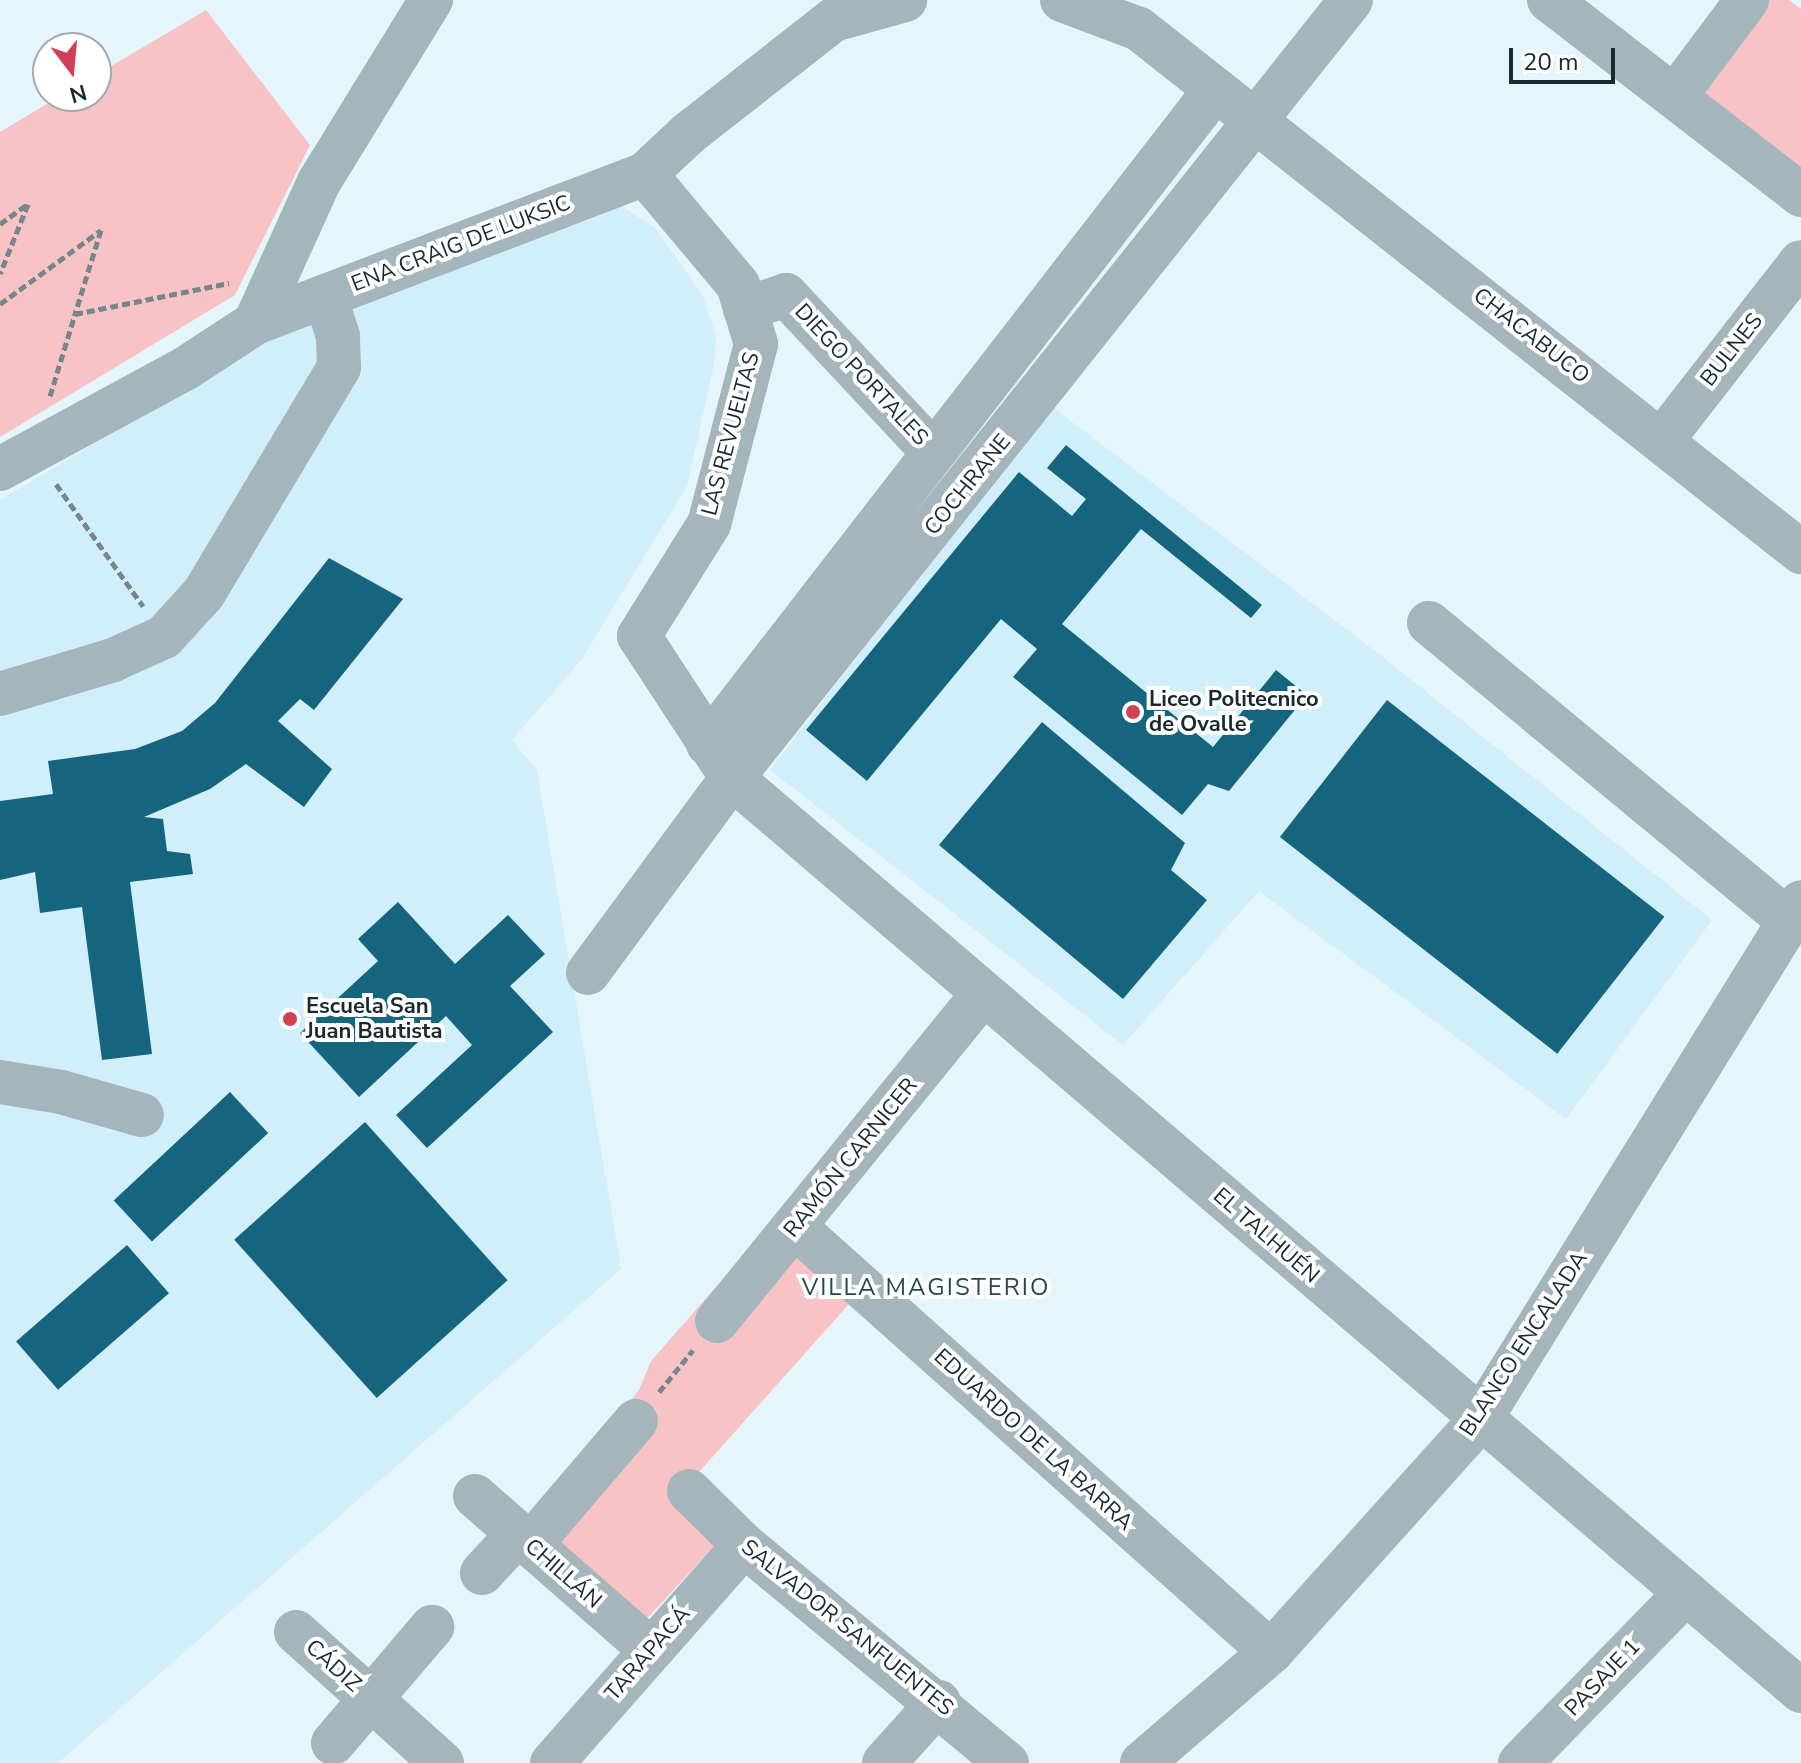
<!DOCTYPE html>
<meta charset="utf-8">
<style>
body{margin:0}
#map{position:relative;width:1801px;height:1763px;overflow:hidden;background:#e5f5fc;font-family:"Nunito Sans",sans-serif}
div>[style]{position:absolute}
.built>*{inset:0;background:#d1eefb}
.green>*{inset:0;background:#f7c3c5}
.building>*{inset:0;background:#16657e;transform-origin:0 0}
.path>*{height:5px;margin-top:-2.5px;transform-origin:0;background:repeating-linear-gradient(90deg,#76868c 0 8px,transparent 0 12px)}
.minor>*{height:44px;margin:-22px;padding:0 22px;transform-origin:22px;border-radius:22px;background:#a4b5bc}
.dots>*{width:22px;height:22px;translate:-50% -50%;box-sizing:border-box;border:4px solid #fff;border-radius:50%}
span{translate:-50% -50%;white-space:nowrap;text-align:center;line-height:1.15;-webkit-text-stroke:8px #fff;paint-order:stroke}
.street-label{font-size:22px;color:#19292f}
.poi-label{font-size:22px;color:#19292f;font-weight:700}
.left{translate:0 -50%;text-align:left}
.neighbourhood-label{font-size:24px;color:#224755;letter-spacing:2px}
.north{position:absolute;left:32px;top:32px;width:80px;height:80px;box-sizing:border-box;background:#fff;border:2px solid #a3a9ac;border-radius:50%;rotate:164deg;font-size:22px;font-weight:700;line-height:32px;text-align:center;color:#19292f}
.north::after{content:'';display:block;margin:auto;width:28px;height:36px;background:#d14056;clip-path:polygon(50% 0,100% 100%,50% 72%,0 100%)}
.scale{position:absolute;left:1509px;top:48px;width:106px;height:36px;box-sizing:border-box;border:4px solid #19292f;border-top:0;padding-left:10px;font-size:24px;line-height:28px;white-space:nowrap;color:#19292f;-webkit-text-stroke:6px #fff;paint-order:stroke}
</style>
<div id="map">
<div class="built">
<div style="clip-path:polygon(621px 206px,655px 228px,702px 294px,716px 335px,714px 364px,687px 486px,582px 659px,512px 740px,537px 770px,621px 1269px,58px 1763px,0 1763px,0 500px,270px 339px)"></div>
<div style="clip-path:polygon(1051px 406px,1379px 654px,1712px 920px,1566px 1119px,1259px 891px,1123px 1045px,770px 770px)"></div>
</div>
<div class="green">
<div style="clip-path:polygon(1761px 0,1789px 0,1801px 9px,1801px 176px,1690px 89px)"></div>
<div style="clip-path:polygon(206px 10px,310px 145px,235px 295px,0 437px,0 132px,60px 96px,96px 96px,96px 75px)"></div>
<div style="clip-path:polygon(772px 1223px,857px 1295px,699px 1472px,744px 1514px,640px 1626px,526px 1527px,639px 1390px,651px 1361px)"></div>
</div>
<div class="building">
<div style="clip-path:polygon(1066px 445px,1262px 605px,1251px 618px,1141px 529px,1062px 624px,1213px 747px,1276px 670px,1307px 695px,1229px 791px,1208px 784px,1182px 815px,1013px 677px,1037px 649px,1001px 619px,867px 781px,806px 730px,1019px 472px,1072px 516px,1086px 499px,1047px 468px)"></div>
<div style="clip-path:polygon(329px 558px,403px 599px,314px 710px,300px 699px,278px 721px,332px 769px,304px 807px,246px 764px,210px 789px,144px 817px,163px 819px,167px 851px,190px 854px,193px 874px,130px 882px,152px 1054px,102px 1060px,82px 907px,40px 913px,35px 872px,0 880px,0 801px,53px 794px,48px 761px,135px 749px,182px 731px,215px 703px)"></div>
<div style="left:1387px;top:700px;width:352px;height:174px;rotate:38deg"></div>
<div style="clip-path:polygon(1042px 722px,1185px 843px,1171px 870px,1207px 900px,1123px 999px,939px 845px)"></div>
<div style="clip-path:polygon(398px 902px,455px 964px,508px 915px,545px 954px,510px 986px,553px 1032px,427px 1148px,396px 1115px,472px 1045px,446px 1016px,359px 1097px,300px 1033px,378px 961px,358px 939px)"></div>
<div style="left:230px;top:1092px;width:56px;height:159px;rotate:47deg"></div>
<div style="left:365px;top:1122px;width:213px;height:176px;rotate:48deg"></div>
<div style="left:127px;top:1245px;width:64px;height:147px;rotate:49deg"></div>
</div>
<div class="path">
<div style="left:0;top:224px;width:34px;rotate:-36deg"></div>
<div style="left:28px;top:204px;width:75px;rotate:111.8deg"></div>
<div style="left:0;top:304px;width:125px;rotate:-36.2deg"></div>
<div style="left:101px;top:230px;width:88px;rotate:107.2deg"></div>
<div style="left:75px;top:314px;width:157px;rotate:-11.4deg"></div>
<div style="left:50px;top:396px;width:86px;rotate:-73deg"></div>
<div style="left:56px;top:484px;width:150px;rotate:54.5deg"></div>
<div style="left:659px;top:1392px;width:54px;rotate:-51deg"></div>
</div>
<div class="minor">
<div style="left:1062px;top:0;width:82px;rotate:20.6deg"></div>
<div style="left:1139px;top:29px;width:844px;rotate:38.31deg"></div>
<div style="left:1549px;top:0;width:319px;rotate:37.7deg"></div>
<div style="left:1676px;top:95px;width:119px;rotate:-53.2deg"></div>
<div style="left:645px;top:174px;width:145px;rotate:50deg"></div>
<div style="left:738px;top:285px;width:62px;rotate:73deg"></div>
<div style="left:756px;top:344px;width:186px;rotate:104.6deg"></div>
<div style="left:709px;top:524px;width:132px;rotate:122deg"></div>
<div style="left:639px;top:636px;width:170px;rotate:56.8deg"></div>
<div style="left:732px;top:778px;width:1406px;rotate:40.5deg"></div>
<div style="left:745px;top:309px;width:43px;rotate:-18.9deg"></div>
<div style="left:786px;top:295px;width:215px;rotate:46.9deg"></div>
<div style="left:255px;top:323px;width:155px;rotate:-65.6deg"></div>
<div style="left:319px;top:182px;width:214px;rotate:-58.4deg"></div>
<div style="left:1663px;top:439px;width:224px;rotate:-52.1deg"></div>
<div style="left:0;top:469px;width:212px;rotate:-28.5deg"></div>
<div style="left:186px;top:368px;width:82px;rotate:-33.1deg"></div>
<div style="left:255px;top:323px;width:417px;rotate:-20.9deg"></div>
<div style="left:645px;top:174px;width:60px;rotate:-43deg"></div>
<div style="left:689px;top:133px;width:183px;rotate:-38.1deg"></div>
<div style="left:833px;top:20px;width:75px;rotate:-15.5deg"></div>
<div style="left:1429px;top:623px;width:467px;rotate:39.6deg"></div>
<div style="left:0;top:694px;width:118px;rotate:-16.7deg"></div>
<div style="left:113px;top:660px;width:56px;rotate:-24.3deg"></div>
<div style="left:164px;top:637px;width:59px;rotate:-47.7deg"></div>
<div style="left:204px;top:593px;width:263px;rotate:-59.1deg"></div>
<div style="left:339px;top:367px;width:31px;rotate:-92deg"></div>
<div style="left:338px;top:336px;width:42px;rotate:-108deg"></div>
<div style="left:708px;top:744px;width:828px;rotate:-52.22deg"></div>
<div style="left:588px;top:973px;width:242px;rotate:-53.6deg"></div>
<div style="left:732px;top:778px;width:994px;rotate:-51.49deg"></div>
<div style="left:0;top:1082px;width:62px;rotate:9.3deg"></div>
<div style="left:61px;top:1092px;width:84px;rotate:15.9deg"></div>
<div style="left:795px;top:1227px;width:638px;rotate:41.76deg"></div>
<div style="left:717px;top:1321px;width:422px;rotate:-50.9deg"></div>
<div style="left:689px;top:1491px;width:77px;rotate:44.5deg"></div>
<div style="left:744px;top:1545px;width:342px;rotate:39.7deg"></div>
<div style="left:475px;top:1496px;width:234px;rotate:41.2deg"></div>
<div style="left:530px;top:1545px;width:163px;rotate:-49.5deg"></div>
<div style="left:482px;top:1573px;width:53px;rotate:-47.3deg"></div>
<div style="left:296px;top:1632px;width:196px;rotate:41.9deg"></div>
<div style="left:333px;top:1743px;width:153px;rotate:-49.5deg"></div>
<div style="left:552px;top:1763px;width:290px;rotate:-48.6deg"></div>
<div style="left:884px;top:1763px;width:82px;rotate:-48deg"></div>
<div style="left:1142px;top:1763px;width:170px;rotate:-40.7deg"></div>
<div style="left:1271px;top:1652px;width:312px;rotate:-48deg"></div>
<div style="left:1480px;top:1420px;width:609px;rotate:-58.21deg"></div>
<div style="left:1520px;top:1763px;width:238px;rotate:-45.7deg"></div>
</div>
<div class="dots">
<div style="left:1133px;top:712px;background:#d14056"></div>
<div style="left:290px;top:1019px;background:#d14056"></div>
</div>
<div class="street-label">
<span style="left:461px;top:244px;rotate:-21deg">ENA CRAIG DE LUKSIC</span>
<span style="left:1531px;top:336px;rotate:38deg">CHACABUCO</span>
<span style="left:1732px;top:350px;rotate:-52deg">BULNES</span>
<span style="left:861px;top:375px;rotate:47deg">DIEGO PORTALES</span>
<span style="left:731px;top:434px;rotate:-75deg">LAS REVUELTAS</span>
<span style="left:968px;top:485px;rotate:-51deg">COCHRANE</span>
<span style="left:851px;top:1158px;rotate:-51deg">RAMÓN CARNICER</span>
<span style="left:1266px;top:1236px;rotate:41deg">EL TALHUÉN</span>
<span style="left:1524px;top:1344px;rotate:-57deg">BLANCO ENCALADA</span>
<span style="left:1033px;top:1440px;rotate:42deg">EDUARDO DE LA BARRA</span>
<span style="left:563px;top:1574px;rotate:41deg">CHILLÁN</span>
<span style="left:847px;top:1628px;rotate:39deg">SALVADOR SANFUENTES</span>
<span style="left:648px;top:1654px;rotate:-49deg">TARAPACÁ</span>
<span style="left:333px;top:1666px;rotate:42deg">CÁDIZ</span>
<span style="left:1603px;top:1678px;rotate:-46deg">PASAJE 1</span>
</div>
<div class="poi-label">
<span class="left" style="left:1149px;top:712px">Liceo Politecnico<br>de Ovalle</span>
<span class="left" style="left:306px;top:1019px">Escuela San<br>Juan Bautista</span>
</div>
<div class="neighbourhood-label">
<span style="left:926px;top:1288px">VILLA MAGISTERIO</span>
</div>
<div class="north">N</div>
<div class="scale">20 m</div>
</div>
